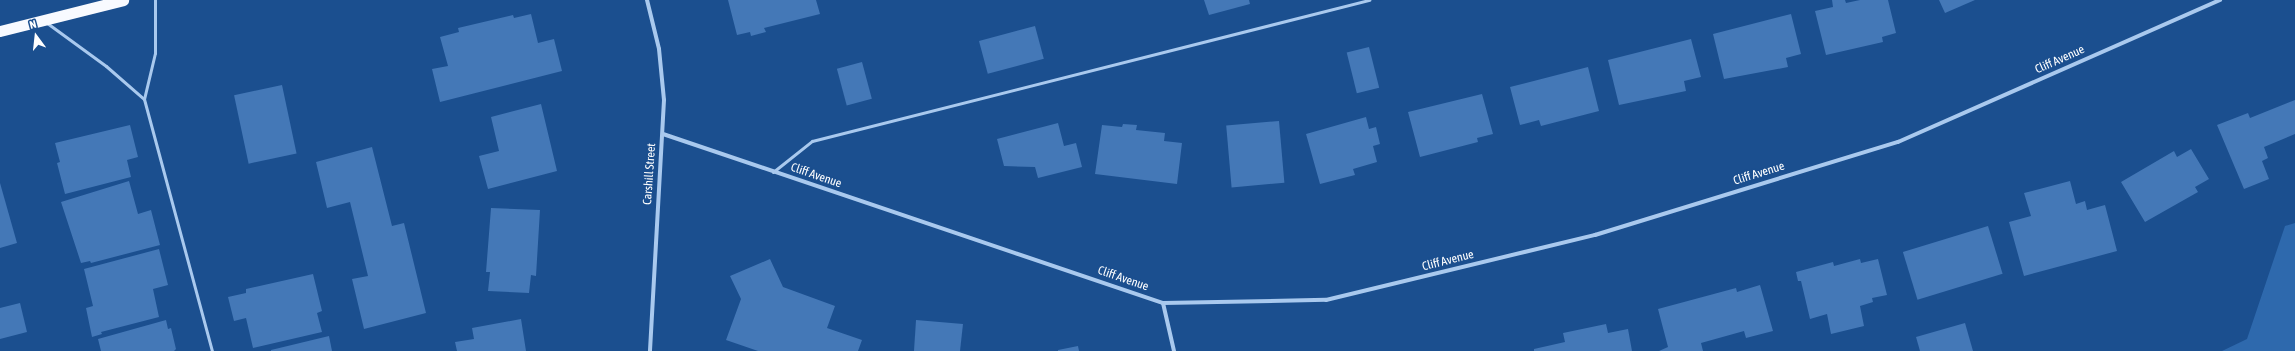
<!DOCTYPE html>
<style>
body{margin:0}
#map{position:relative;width:2295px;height:351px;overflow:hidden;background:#1b4f8f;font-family:"Asap Condensed",sans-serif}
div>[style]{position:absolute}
.green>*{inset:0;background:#2e69ad}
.building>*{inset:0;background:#4478b7;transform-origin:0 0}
.service>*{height:3px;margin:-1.5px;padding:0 1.5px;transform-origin:1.5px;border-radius:1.5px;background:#a9c9ee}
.minor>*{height:4px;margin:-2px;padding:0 2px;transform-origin:2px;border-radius:2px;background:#a9c9ee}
.trunk>*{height:11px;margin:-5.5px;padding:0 5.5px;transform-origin:5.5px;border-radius:5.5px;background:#f8faff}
span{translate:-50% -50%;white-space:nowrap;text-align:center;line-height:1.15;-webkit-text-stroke:4px #1b4f8f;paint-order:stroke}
.street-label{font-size:12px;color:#fff}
.north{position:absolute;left:16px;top:16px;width:40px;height:40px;-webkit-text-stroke:3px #1b4f8f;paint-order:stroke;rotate:345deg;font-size:11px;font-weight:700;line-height:16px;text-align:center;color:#fff}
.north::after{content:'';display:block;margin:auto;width:14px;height:18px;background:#fff;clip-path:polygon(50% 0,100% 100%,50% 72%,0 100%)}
</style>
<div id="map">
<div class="green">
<div style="clip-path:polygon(2295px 223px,2295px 351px,2222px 351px,2247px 339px,2285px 226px)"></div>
</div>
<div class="building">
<div style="clip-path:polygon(728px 0,816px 0,820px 14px,764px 28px,766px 32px,751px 36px,750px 32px,737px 35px)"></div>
<div style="clip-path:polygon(1204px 0,1249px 0,1250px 4px,1209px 15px)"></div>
<div style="clip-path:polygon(1832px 0,1845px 0,1846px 3px,1860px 0,1888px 0,1896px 33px,1882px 37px,1883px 42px,1826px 55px,1815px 11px,1833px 7px)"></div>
<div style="clip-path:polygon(1939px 0,1975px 0,1945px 13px)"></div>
<div style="clip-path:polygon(531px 14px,538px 43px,554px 39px,562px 71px,440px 102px,432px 69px,448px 66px,440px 37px,459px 32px,458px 28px,513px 15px,514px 18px)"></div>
<div style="clip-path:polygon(1791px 14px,1801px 54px,1786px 58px,1788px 67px,1724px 79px,1713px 34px)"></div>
<div style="left:1035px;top:26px;width:34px;height:58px;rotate:75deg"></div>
<div style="clip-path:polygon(1691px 39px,1701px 77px,1684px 81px,1686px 91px,1619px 105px,1608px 60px)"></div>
<div style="left:1369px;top:47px;width:42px;height:23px;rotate:76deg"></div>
<div style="left:862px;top:62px;width:38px;height:26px;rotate:75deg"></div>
<div style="clip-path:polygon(1588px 67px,1599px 111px,1541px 126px,1539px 120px,1520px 125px,1510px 87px)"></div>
<div style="left:282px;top:85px;width:70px;height:49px;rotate:78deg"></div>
<div style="clip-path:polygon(1482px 94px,1493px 134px,1477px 138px,1478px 142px,1420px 157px,1408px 112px)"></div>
<div style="clip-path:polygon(2295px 100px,2295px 134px,2264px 147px,2268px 158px,2262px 161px,2269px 179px,2244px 189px,2217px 125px,2248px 113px,2250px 118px)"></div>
<div style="clip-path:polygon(541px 104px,557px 171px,488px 189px,479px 156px,499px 151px,491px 117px)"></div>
<div style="clip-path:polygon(1366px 117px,1369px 129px,1376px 127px,1380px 144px,1373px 146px,1377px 162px,1353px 169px,1355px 175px,1320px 184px,1306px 134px)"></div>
<div style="left:1279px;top:121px;width:62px;height:53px;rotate:85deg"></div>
<div style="clip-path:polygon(1058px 123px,1064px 146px,1076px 143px,1082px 167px,1038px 178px,1035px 167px,1004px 166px,997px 139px)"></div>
<div style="clip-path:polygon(1123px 124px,1137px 125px,1136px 130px,1165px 133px,1164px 141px,1182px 143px,1177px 184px,1095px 174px,1102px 125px,1122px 127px)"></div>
<div style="clip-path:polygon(130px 125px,138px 157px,127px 160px,131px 177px,65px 194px,57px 163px,60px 162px,55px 143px)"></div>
<div style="clip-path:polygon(372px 147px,392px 226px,404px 223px,426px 313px,364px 329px,352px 279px,368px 276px,350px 202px,327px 208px,316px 162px)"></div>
<div style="clip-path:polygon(2191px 149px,2209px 179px,2195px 187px,2198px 192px,2145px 222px,2121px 182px,2174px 151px,2177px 157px)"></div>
<div style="clip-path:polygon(129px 181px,138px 214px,151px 210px,160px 245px,91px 263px,90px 261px,81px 263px,61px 202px)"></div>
<div style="clip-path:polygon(2070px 181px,2076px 204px,2085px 201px,2087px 210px,2105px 205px,2117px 251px,2024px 276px,2009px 222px,2031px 216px,2024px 193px)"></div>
<div style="clip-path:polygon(0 183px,17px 243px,0 248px)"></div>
<div style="clip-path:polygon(491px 208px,540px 210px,536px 276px,531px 275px,529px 293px,488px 291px,490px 272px,486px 272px)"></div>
<div style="left:1988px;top:226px;width:50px;height:89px;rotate:73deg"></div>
<div style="clip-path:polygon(159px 249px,168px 285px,153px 289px,159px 317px,101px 332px,102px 334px,92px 337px,86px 308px,93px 306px,84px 269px)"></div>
<div style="clip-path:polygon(770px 259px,783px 287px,835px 306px,827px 328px,862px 340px,858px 351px,758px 351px,726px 340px,741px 299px,730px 276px)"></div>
<div style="clip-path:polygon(1860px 259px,1861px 263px,1878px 259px,1887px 295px,1872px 298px,1873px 302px,1860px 306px,1864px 326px,1831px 334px,1827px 314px,1810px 319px,1801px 281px,1798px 281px,1796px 272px,1833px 262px,1834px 266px)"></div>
<div style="clip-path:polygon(313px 274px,322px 311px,317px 313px,322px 332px,253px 348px,246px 318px,234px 321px,228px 297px,246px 293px,246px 289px)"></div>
<div style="clip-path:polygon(1760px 285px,1773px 331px,1746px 338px,1744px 331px,1701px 343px,1703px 351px,1659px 351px,1668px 347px,1658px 309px,1736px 288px,1737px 292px)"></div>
<div style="clip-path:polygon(20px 303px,27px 332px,0 339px,0 308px)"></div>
<div style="clip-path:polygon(521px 319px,526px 351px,457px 351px,455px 342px,474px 339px,472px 328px)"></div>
<div style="clip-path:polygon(166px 320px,168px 329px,171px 328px,176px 349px,174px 351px,101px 351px,98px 339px)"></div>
<div style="clip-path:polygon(916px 320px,963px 324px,960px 351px,914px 351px)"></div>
<div style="clip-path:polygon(1965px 323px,1973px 351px,1920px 351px,1916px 337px)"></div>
<div style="clip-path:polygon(1606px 324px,1608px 333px,1628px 329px,1632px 351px,1534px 351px,1534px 349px,1565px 342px,1563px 333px)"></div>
<div style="clip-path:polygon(329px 336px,332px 351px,271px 351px,271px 350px)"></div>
<div style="clip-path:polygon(1078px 346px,1079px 351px,1058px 351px,1058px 350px)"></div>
</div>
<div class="service">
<div style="left:155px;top:0;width:53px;rotate:90deg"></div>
<div style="left:155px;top:53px;width:47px;rotate:103.4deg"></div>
<div style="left:144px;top:99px;width:261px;rotate:74.9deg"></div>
<div style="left:47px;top:23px;width:73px;rotate:36.1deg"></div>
<div style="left:106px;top:66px;width:50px;rotate:41deg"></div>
<div style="left:773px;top:172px;width:50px;rotate:-38.5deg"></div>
<div style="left:812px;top:141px;width:575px;rotate:-14.21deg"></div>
</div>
<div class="minor">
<div style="left:647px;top:0;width:50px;rotate:76.2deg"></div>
<div style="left:659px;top:49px;width:51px;rotate:84.4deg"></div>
<div style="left:664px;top:100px;width:251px;rotate:93.2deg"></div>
<div style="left:663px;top:134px;width:528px;rotate:18.68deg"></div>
<div style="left:1163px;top:303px;width:163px;rotate:-1.1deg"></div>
<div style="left:1326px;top:300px;width:277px;rotate:-13.6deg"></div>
<div style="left:1595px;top:235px;width:317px;rotate:-17.1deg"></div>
<div style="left:1898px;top:142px;width:352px;rotate:-23.8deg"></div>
<div style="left:1163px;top:303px;width:49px;rotate:77.1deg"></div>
</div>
<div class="trunk">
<div style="left:0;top:31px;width:127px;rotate:-14.1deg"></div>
</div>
<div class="street-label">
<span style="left:2060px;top:60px;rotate:-24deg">Cliff Avenue</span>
<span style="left:650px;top:174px;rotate:-86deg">Carshill Street</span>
<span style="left:1759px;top:174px;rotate:-17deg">Cliff Avenue</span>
<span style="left:816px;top:176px;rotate:19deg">Cliff Avenue</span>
<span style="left:1448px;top:261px;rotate:-14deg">Cliff Avenue</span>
<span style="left:1123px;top:279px;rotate:19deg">Cliff Avenue</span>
</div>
<div class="north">N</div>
</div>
